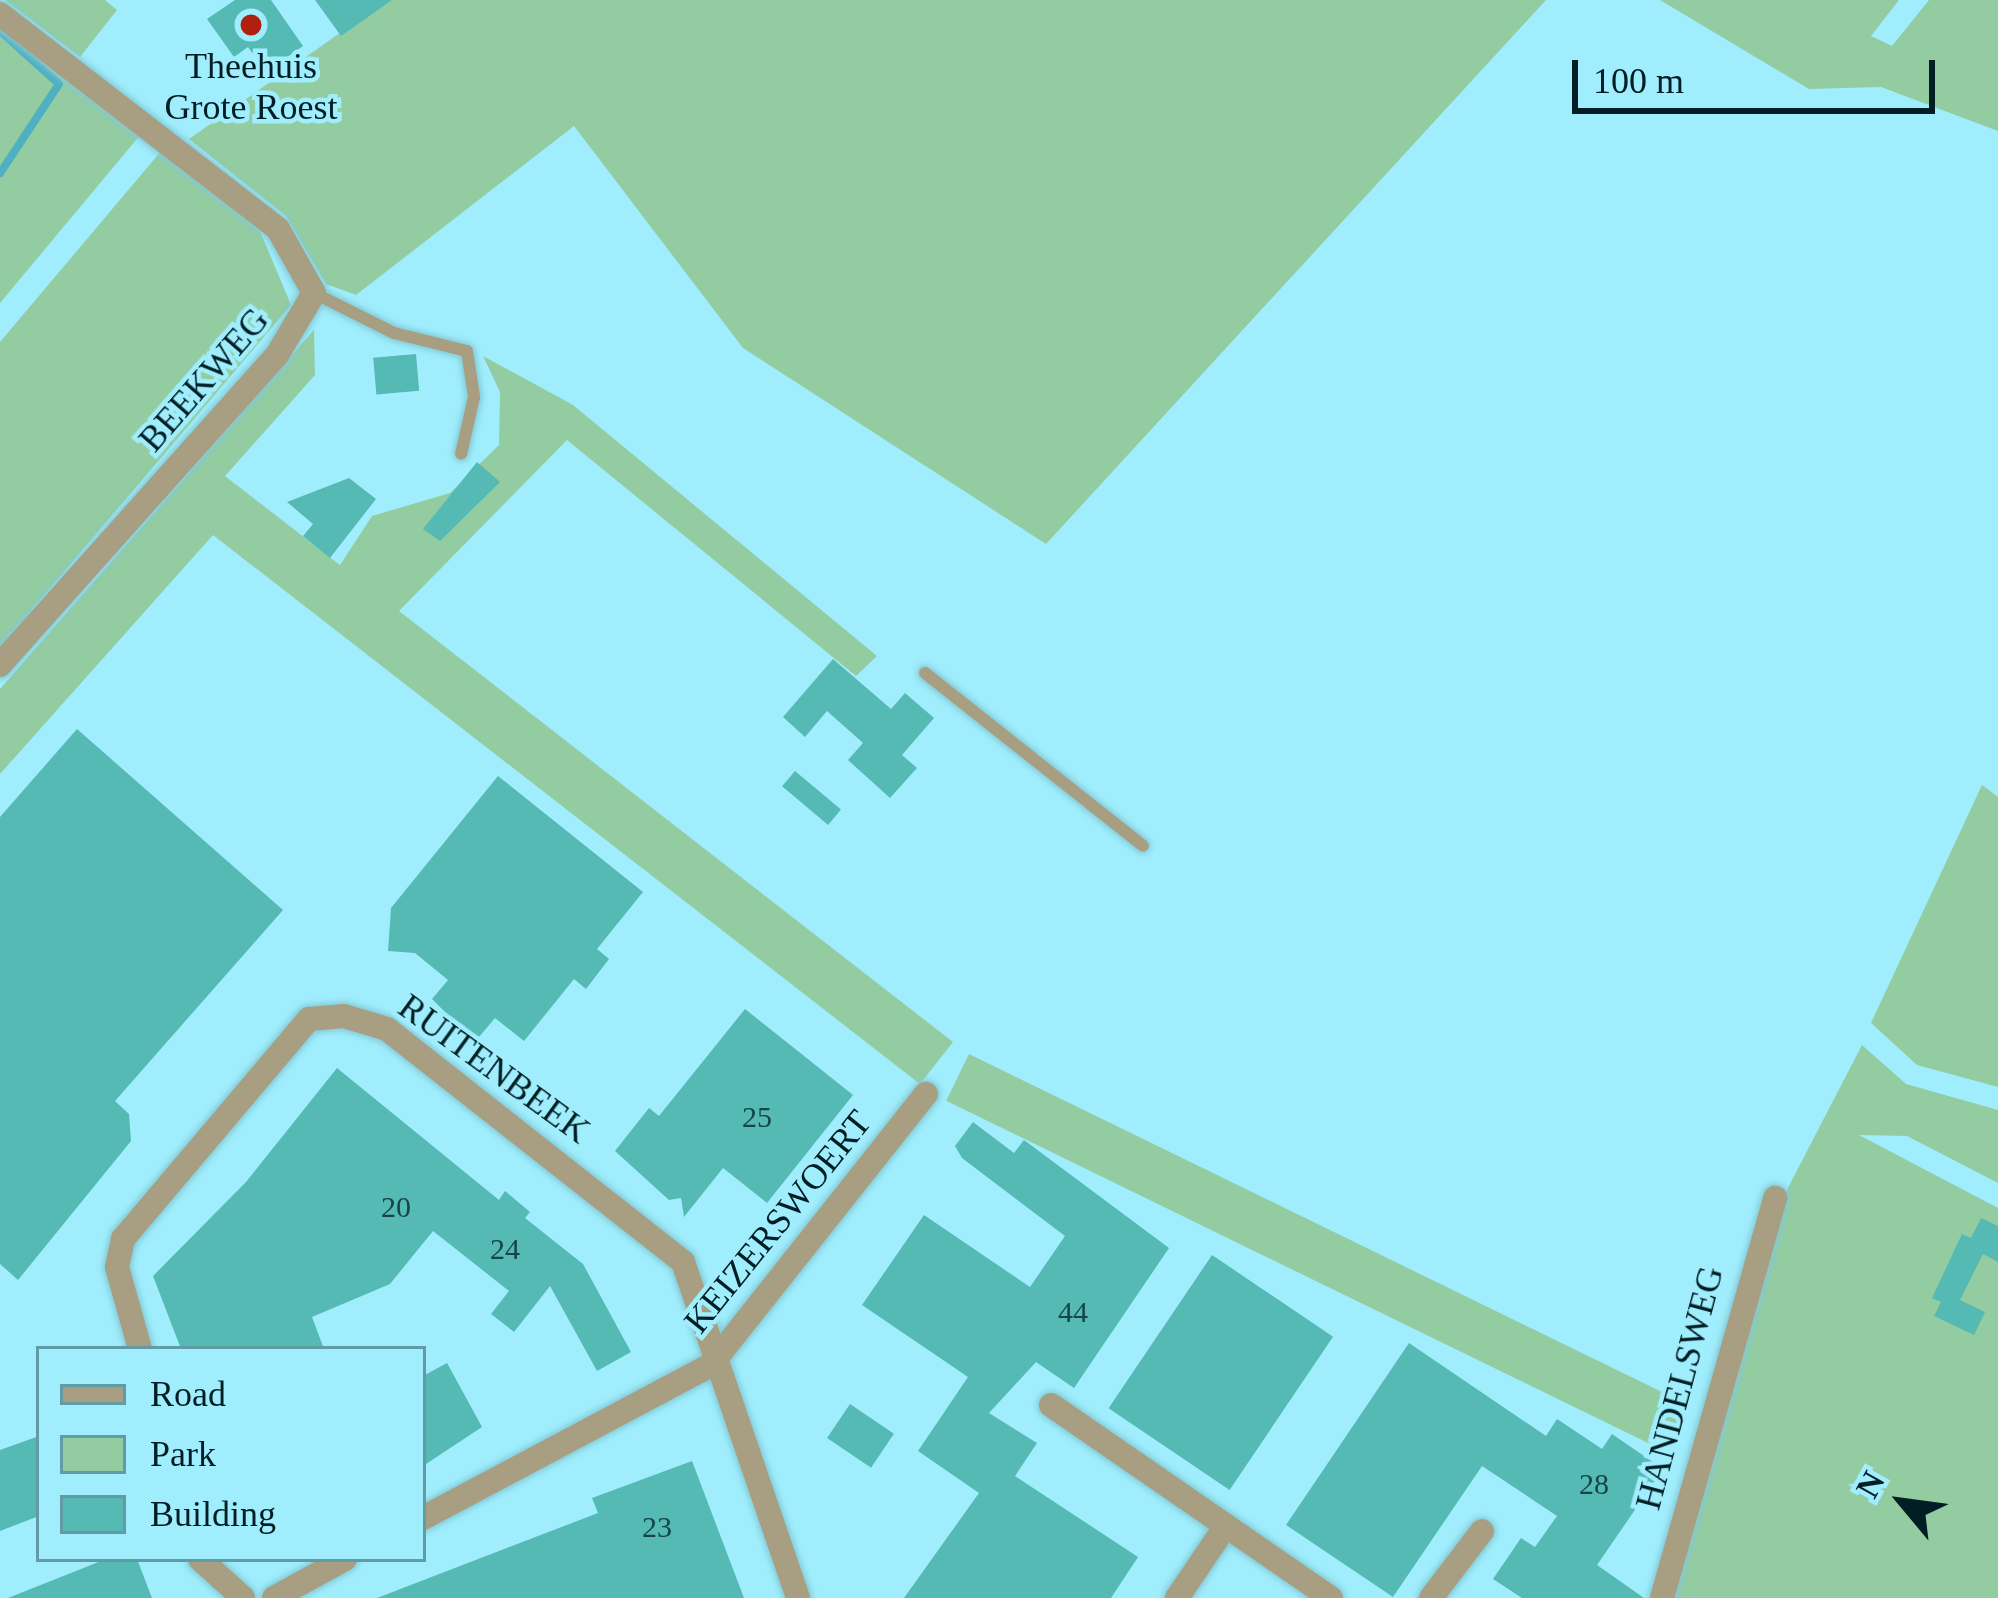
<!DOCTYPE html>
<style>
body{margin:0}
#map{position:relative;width:1998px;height:1598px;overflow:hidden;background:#a0eefd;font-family:"Times New Roman",serif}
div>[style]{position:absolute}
.green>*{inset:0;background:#93cca0;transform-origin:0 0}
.stream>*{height:8px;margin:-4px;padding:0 4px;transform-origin:4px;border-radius:4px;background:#4fb0c1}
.building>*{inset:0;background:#55b9b4;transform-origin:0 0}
.roads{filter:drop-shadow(0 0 3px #83c9d6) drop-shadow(0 0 3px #83c9d6)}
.lane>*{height:12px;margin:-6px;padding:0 6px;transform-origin:6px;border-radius:6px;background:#a89e81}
.street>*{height:24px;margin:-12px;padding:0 12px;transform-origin:12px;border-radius:12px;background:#a89e81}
.dots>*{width:33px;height:33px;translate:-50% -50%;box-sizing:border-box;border:6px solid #a0eefd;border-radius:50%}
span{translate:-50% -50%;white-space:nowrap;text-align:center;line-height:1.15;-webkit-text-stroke:9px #a0eefd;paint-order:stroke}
.number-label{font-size:30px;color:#154548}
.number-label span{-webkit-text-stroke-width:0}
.poi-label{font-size:36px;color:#001e24}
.street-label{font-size:36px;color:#001e24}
.legend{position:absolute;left:36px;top:1346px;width:390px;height:216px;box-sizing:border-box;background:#a0eefd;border:3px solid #609ba6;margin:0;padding:15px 21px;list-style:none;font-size:36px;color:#001e24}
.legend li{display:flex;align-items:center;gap:24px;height:60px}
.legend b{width:60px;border:3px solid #609ba6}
.north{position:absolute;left:1842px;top:1442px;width:120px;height:120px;-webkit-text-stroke:9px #a0eefd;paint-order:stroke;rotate:299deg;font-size:33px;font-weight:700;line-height:48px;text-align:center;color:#001e24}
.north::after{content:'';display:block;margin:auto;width:42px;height:54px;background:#001e24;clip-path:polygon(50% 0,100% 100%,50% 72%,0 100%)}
.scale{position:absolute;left:1572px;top:60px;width:363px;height:54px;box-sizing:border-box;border:6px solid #001e24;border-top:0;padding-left:15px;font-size:36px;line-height:42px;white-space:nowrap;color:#001e24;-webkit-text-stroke:9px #a0eefd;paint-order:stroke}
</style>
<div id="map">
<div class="green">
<div style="clip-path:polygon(5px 0,105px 0,117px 10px,80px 57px)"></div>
<div style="clip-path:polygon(387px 0,1546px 0,1046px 544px,743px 348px,574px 126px,356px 295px,326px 284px,286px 216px,189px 139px)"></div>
<div style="clip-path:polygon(1660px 0,1899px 0,1871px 36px,1892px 46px,1929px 0,1998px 0,1998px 131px,1881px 87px,1809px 89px)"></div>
<div style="clip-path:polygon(0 31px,141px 134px,0 303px)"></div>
<div style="clip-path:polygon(162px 150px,260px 231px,291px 305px,0 647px,0 342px)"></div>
<div style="clip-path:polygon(314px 330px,315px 375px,225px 476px,340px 565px,372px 516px,450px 493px,499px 445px,500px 392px,483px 356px,573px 405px,877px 656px,856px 676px,567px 440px,399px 611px,953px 1042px,920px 1084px,213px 535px,0 774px,0 689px)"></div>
<div style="clip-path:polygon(1982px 785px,1998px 797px,1998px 1087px,1917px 1065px,1871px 1023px)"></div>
<div style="clip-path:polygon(1862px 1045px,1906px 1084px,1998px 1110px,1998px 1183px,1907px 1136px,1859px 1135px,1998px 1208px,1998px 1598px,1669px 1598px,1778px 1207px)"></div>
<div style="left:969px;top:1054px;width:802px;height:52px;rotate:26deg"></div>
</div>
<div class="stream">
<div style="left:0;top:31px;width:79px;rotate:41.9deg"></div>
<div style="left:59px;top:84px;width:107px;rotate:123.5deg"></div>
</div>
<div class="building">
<div style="clip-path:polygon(235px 0,271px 0,303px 46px,266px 72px,248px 47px,234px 57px,207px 19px)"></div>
<div style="clip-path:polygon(315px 0,392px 0,341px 36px)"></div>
<div style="left:416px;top:354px;width:37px;height:43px;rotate:85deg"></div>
<div style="clip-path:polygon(477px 462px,500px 482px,440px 541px,423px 529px)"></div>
<div style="clip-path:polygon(349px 478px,376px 499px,330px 558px,303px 536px,313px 524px,287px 502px)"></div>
<div style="clip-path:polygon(833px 659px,891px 709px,905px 693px,934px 718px,902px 755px,917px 768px,890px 798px,848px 760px,863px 743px,827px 711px,805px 737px,783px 717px)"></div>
<div style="clip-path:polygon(77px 729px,283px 910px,115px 1101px,129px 1114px,131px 1141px,18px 1280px,0 1264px,0 817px)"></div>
<div style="left:795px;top:771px;width:60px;height:20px;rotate:40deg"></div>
<div style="clip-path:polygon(498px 776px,643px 892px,597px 949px,609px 959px,586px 989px,574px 979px,524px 1041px,495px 1018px,479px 1037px,462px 1029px,432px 999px,448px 980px,415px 953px,388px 951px,391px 908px)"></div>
<div style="clip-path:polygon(745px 1009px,853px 1095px,767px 1203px,723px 1168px,684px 1217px,681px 1198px,669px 1200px,615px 1151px,649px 1108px,659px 1116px)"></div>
<div style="clip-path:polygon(337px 1068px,499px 1200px,505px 1191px,530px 1212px,525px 1218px,583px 1264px,631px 1352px,597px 1371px,550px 1286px,514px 1332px,491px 1314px,509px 1291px,433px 1231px,390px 1284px,312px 1317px,324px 1349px,181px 1349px,153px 1276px,246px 1182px)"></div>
<div style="clip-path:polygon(973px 1122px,1014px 1153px,1024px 1140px,1169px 1248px,1074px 1388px,1036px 1362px,989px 1413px,1037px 1443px,1015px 1476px,1138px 1557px,1111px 1598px,904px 1598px,979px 1493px,918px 1451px,968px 1377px,862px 1305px,924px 1215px,1030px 1287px,1065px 1236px,962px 1158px,955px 1146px)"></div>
<div style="clip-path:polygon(1981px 1218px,1998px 1226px,1998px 1262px,1983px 1254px,1960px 1300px,1985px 1312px,1974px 1335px,1934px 1316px,1941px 1302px,1932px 1298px,1962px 1234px,1971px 1238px)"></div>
<div style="left:1212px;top:1255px;width:146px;height:185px;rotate:34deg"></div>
<div style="clip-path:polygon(1409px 1343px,1546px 1436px,1557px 1419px,1602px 1449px,1612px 1434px,1663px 1469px,1597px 1565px,1644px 1598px,1522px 1598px,1493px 1579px,1521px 1538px,1535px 1547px,1557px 1516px,1482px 1466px,1393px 1597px,1286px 1525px)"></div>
<div style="clip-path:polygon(447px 1363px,482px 1427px,423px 1466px,423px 1376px)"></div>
<div style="left:850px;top:1404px;width:53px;height:41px;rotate:34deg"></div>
<div style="clip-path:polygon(39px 1436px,39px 1516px,0 1531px,0 1450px)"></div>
<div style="clip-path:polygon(692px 1461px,744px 1598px,377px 1598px,598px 1513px,592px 1498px)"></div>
<div style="clip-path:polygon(106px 1559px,137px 1559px,152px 1598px,8px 1598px)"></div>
</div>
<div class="roads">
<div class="lane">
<div style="left:314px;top:293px;width:89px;rotate:26.6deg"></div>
<div style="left:394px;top:333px;width:75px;rotate:13.9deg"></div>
<div style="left:467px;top:351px;width:47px;rotate:81.3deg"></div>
<div style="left:474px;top:397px;width:58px;rotate:102.8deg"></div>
<div style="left:925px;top:673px;width:278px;rotate:38.4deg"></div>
</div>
<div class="street">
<div style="left:0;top:14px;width:351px;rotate:37.7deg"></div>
<div style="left:278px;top:229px;width:73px;rotate:60.6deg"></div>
<div style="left:314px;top:293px;width:72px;rotate:120.8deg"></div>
<div style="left:277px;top:355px;width:416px;rotate:131.8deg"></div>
<div style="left:140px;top:1349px;width:85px;rotate:-105.7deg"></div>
<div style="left:117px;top:1267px;width:29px;rotate:-78deg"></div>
<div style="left:123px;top:1239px;width:288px;rotate:-49.8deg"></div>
<div style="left:309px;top:1019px;width:35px;rotate:-5deg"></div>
<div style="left:344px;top:1016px;width:45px;rotate:16.8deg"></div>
<div style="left:387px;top:1029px;width:377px;rotate:38.2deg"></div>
<div style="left:683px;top:1262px;width:355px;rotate:71.1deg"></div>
<div style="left:1051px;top:1405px;width:340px;rotate:34.6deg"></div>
<div style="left:423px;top:1518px;width:326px;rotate:-28deg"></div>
<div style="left:711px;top:1365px;width:346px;rotate:-51.6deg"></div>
<div style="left:200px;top:1559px;width:58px;rotate:42.2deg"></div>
<div style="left:274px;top:1598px;width:81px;rotate:-28.8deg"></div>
<div style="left:1177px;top:1598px;width:86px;rotate:-55.9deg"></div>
<div style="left:1431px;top:1598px;width:84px;rotate:-52.7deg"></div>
<div style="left:1662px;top:1598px;width:416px;rotate:-74.2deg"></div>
</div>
</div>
<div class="dots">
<div style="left:251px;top:25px;background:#af210e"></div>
</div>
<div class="number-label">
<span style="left:757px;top:1117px">25</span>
<span style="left:396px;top:1207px">20</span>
<span style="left:505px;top:1249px">24</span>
<span style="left:1073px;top:1312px">44</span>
<span style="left:1594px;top:1484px">28</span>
<span style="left:657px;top:1527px">23</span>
</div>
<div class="poi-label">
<span style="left:251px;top:87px">Theehuis<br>Grote Roest</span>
</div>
<div class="street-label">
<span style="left:204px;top:380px;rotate:-49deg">BEEKWEG</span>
<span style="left:494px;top:1069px;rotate:36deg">RUITENBEEK</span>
<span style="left:778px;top:1222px;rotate:-51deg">KEIZERSWOERT</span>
<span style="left:1680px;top:1388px;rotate:-75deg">HANDELSWEG</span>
</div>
<ul class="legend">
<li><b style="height:15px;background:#a89e81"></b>Road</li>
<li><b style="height:33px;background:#93cca0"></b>Park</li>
<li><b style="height:33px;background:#55b9b4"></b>Building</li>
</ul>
<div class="north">N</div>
<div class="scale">100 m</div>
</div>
